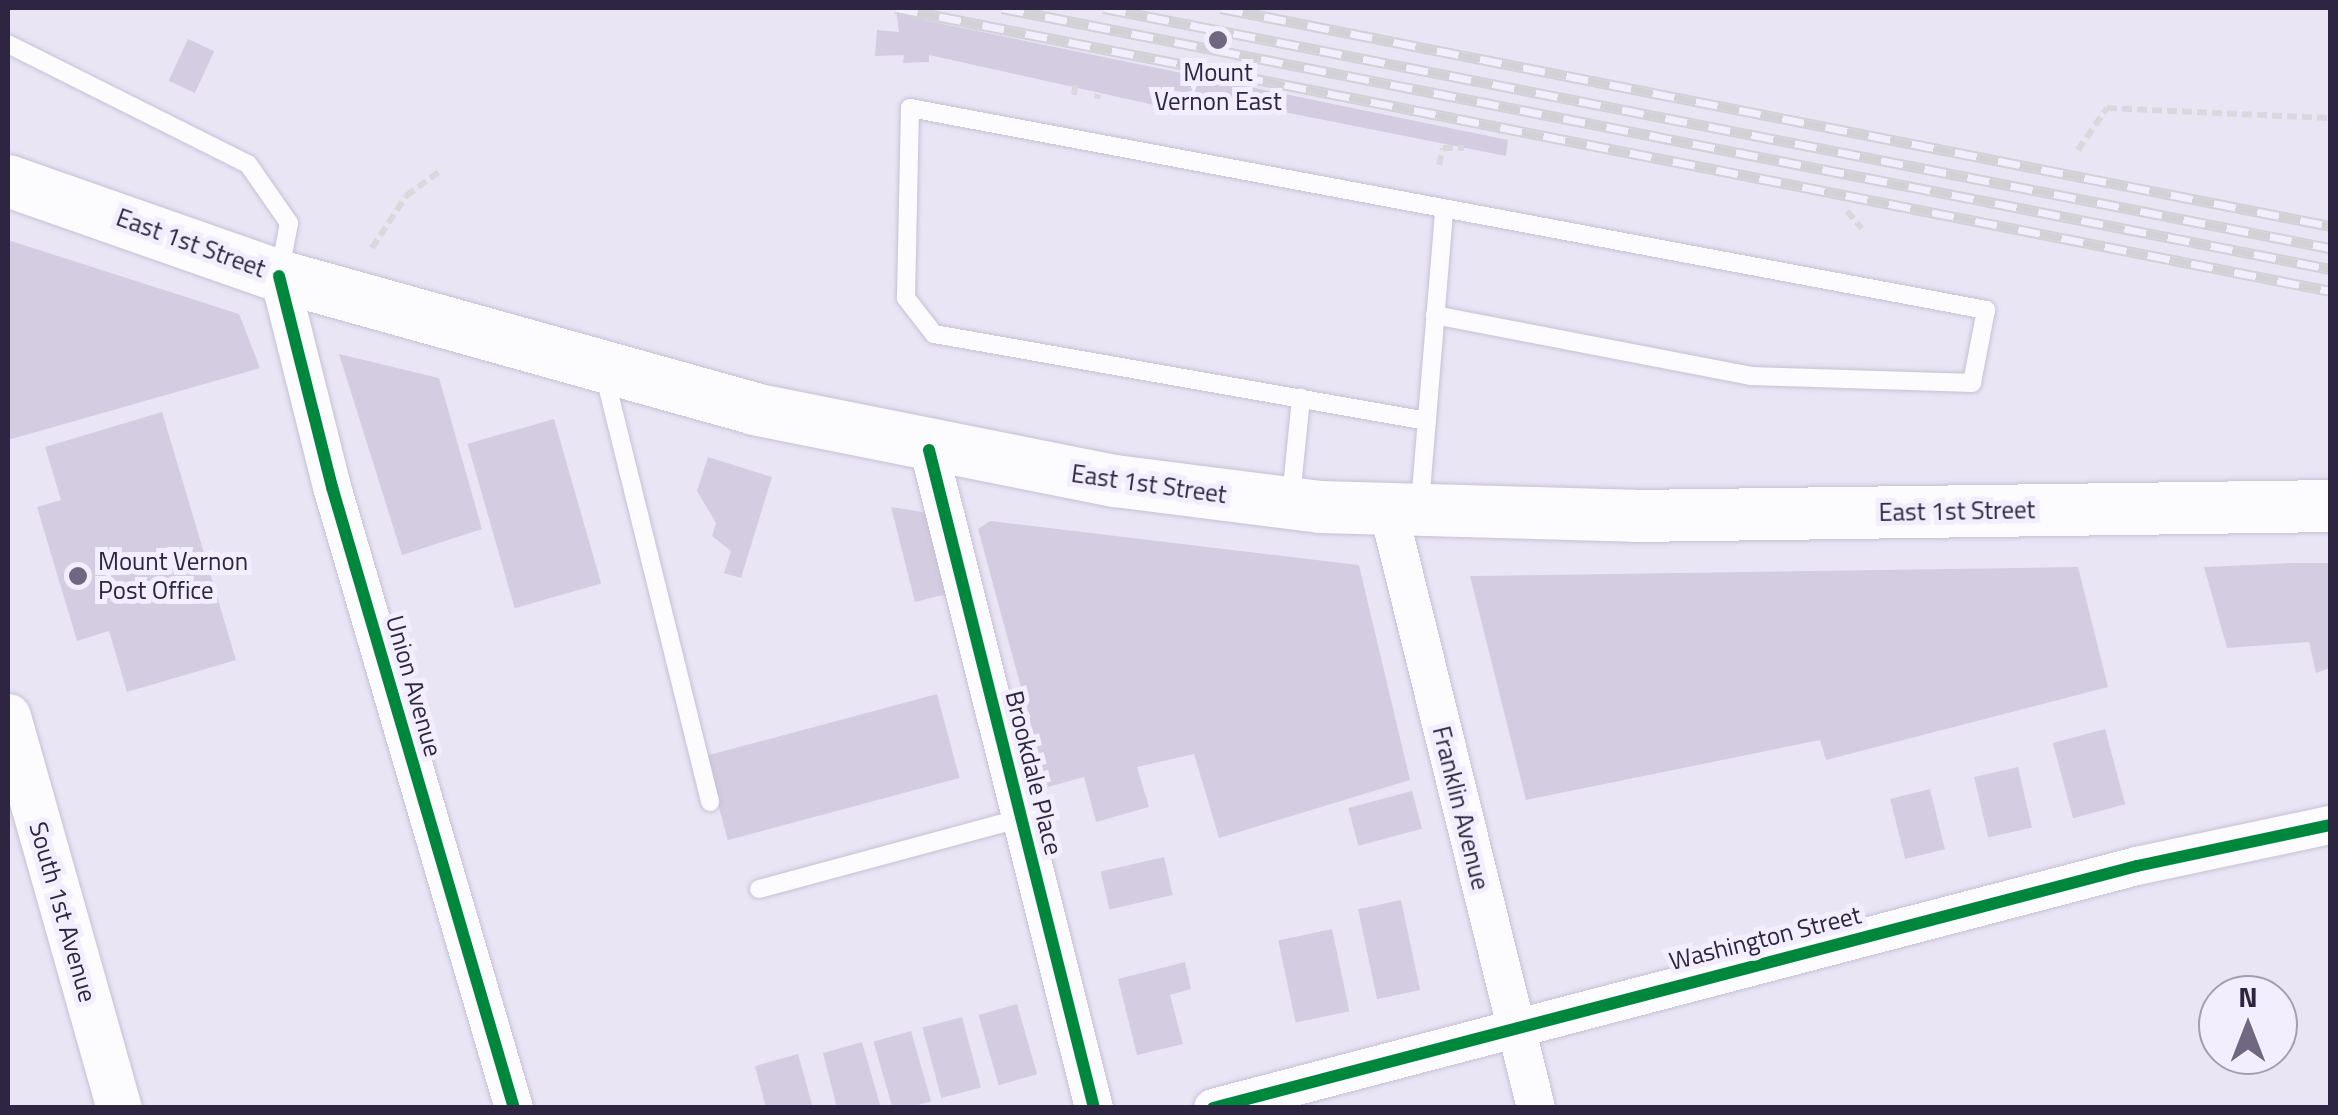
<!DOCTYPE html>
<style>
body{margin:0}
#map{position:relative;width:2338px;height:1115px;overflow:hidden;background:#eae5f5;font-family:"Titillium Web",sans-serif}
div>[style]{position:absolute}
.building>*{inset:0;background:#d4cde2;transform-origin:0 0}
.path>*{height:6px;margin-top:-3px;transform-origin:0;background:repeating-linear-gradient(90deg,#dad8dd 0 10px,transparent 0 15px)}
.roads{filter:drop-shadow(0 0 2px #c6c0d5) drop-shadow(0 0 2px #c6c0d5)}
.service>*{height:18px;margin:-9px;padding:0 9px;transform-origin:9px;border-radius:9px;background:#fcfbfe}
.minor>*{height:38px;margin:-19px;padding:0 19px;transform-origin:19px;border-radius:19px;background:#fcfbfe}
.tertiary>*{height:45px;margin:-22.5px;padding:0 22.5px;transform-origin:22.5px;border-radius:22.5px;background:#fcfbfe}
.secondary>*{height:52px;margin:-26px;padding:0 26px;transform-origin:26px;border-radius:26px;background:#fcfbfe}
.rail>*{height:11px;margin-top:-5.5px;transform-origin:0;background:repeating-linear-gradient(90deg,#f2eefd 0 22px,#d2d1d6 0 44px);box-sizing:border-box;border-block:2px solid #d2d1d6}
.cycleway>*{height:12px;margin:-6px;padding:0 6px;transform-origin:6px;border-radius:6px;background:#00873e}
.dots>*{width:28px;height:28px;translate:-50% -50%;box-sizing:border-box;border:5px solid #f2eefd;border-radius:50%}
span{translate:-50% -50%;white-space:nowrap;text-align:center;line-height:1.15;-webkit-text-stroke:10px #f2eefd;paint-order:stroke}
.poi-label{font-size:25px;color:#2d2541}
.left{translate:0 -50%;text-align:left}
.street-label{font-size:25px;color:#2d2541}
.frame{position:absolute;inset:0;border:10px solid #2d2541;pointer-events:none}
.north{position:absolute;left:2198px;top:975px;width:100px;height:100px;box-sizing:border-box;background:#f2eefd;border:2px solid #a39eb2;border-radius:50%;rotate:0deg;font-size:28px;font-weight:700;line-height:40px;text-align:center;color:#2d2541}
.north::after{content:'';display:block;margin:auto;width:35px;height:45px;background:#6f6880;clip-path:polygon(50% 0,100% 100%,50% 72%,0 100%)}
</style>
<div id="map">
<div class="building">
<div style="clip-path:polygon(896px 8px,923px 8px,924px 20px,1508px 140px,1506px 156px,1167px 89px,1163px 107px,929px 55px,929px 62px,903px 63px,904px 55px,875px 56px,877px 30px,899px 32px)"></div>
<div style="left:188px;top:39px;width:29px;height:46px;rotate:25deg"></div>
<div style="clip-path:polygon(8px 240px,239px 314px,260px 368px,8px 440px)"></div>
<div style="clip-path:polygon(339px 354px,439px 378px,482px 529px,402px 555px)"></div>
<div style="clip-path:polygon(162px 412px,236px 660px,127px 692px,109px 631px,77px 641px,37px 507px,61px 500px,45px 447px)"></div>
<div style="left:554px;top:419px;width:171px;height:90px;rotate:74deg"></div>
<div style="clip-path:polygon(708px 457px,772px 477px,741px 578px,724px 573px,731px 551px,712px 536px,716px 523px,697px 491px)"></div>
<div style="clip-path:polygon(891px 507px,935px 514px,955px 592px,915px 602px)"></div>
<div style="clip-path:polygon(990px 521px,1359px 565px,1410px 780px,1219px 838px,1194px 754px,1137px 767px,1149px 807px,1096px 822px,1084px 777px,1048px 787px,978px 529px)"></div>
<div style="clip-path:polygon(2291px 563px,2330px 563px,2330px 668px,2316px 673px,2309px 642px,2227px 648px,2204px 567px)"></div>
<div style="clip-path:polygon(2078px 567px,2108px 687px,1826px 760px,1820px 740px,1526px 800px,1470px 576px)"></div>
<div style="left:937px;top:694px;width:87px;height:240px;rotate:75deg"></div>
<div style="left:2105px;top:729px;width:78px;height:54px;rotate:75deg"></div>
<div style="left:2018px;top:767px;width:62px;height:45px;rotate:77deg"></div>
<div style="left:1930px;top:789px;width:62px;height:41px;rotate:76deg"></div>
<div style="left:1412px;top:791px;width:39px;height:66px;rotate:75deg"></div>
<div style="left:1164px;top:857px;width:39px;height:65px;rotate:77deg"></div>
<div style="left:1401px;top:900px;width:92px;height:44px;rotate:78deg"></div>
<div style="left:1332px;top:929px;width:84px;height:55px;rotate:78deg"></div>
<div style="clip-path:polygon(1185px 962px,1191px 989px,1170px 995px,1183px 1044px,1137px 1055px,1118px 979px)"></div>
<div style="left:1017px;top:1004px;width:73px;height:40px;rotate:74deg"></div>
<div style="left:962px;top:1017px;width:73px;height:41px;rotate:75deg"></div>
<div style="left:911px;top:1031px;width:73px;height:39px;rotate:74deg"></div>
<div style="clip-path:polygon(862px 1042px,881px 1108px,837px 1108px,823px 1053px)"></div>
<div style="clip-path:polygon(798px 1054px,813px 1108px,766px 1108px,755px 1066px)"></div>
</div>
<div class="path">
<div style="left:1074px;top:95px;width:12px;rotate:-81deg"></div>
<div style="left:1097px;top:99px;width:5px;rotate:-79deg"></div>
<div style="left:2078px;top:150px;width:51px;rotate:-55.4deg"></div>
<div style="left:2107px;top:108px;width:223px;rotate:2.6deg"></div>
<div style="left:1439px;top:165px;width:17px;rotate:-77deg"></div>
<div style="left:1443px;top:148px;width:21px"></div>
<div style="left:1847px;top:211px;width:23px;rotate:50deg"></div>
<div style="left:372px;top:248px;width:62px;rotate:-56.8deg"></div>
<div style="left:406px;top:196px;width:42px;rotate:-36.3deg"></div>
</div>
<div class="roads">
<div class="service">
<div style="left:8px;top:44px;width:268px;rotate:26.6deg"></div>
<div style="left:248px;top:164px;width:72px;rotate:55.2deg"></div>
<div style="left:289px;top:223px;width:48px;rotate:100.8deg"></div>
<div style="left:604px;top:373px;width:442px;rotate:76.1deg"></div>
<div style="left:1427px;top:421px;width:501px;rotate:-169.99deg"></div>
<div style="left:934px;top:334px;width:46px;rotate:-127.9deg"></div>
<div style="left:906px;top:298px;width:190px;rotate:-88.8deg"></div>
<div style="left:910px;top:108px;width:1095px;rotate:10.63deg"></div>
<div style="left:1986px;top:310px;width:74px;rotate:100.9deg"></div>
<div style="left:1972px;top:383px;width:221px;rotate:-178.2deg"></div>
<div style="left:1751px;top:376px;width:322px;rotate:-169.1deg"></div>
<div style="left:1291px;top:497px;width:100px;rotate:-84.2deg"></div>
<div style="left:1420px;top:504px;width:296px;rotate:-85.3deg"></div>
<div style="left:759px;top:889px;width:272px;rotate:-15.1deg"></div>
</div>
<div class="minor">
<div style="left:279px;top:276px;width:218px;rotate:75.9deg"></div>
<div style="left:332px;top:487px;width:647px;rotate:73.67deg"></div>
<div style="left:929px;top:450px;width:678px;rotate:75.92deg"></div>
<div style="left:1388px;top:509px;width:617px;rotate:76.12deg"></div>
<div style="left:1213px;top:1108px;width:955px;rotate:-14.68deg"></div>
<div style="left:2137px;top:866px;width:197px;rotate:-12deg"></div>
</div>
<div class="tertiary">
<div style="left:8px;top:716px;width:407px;rotate:74.2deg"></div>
</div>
<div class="secondary">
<div style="left:8px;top:181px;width:287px;rotate:19.3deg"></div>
<div style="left:279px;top:276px;width:493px;rotate:15.6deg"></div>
<div style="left:754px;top:409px;width:368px;rotate:11.3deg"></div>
<div style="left:1115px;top:481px;width:207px;rotate:7.2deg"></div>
<div style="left:1320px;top:507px;width:315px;rotate:1.6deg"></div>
<div style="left:1635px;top:516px;width:695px;rotate:-0.82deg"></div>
</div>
</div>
<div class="rail">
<div style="left:896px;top:8px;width:1462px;rotate:11.16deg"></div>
<div style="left:1002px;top:8px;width:1353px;rotate:11.12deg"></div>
<div style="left:1104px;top:8px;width:1249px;rotate:11.08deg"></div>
<div style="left:1221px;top:8px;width:1130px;rotate:11.12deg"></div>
</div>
<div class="cycleway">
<div style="left:279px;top:276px;width:218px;rotate:75.9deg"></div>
<div style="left:332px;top:487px;width:647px;rotate:73.67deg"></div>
<div style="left:929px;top:450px;width:678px;rotate:75.92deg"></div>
<div style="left:1213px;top:1108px;width:955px;rotate:-14.68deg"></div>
<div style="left:2137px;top:866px;width:197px;rotate:-12deg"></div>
</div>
<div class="dots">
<div style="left:1218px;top:40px;background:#6f6880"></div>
<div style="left:78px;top:576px;background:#6f6880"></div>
</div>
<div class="poi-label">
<span style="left:1218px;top:87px">Mount<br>Vernon East</span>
<span class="left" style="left:98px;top:576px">Mount Vernon<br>Post Office</span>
</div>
<div class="street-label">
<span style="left:191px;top:243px;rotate:20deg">East 1st Street</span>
<span style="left:1149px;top:484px;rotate:8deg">East 1st Street</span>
<span style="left:1957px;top:511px;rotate:-1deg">East 1st Street</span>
<span style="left:414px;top:686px;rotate:74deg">Union Avenue</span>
<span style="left:1034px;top:773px;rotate:76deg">Brookdale Place</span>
<span style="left:1461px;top:808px;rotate:76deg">Franklin Avenue</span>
<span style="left:63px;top:912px;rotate:74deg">South 1st Avenue</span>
<span style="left:1765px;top:938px;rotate:-14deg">Washington Street</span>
</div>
<div class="frame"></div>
<div class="north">N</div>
</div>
